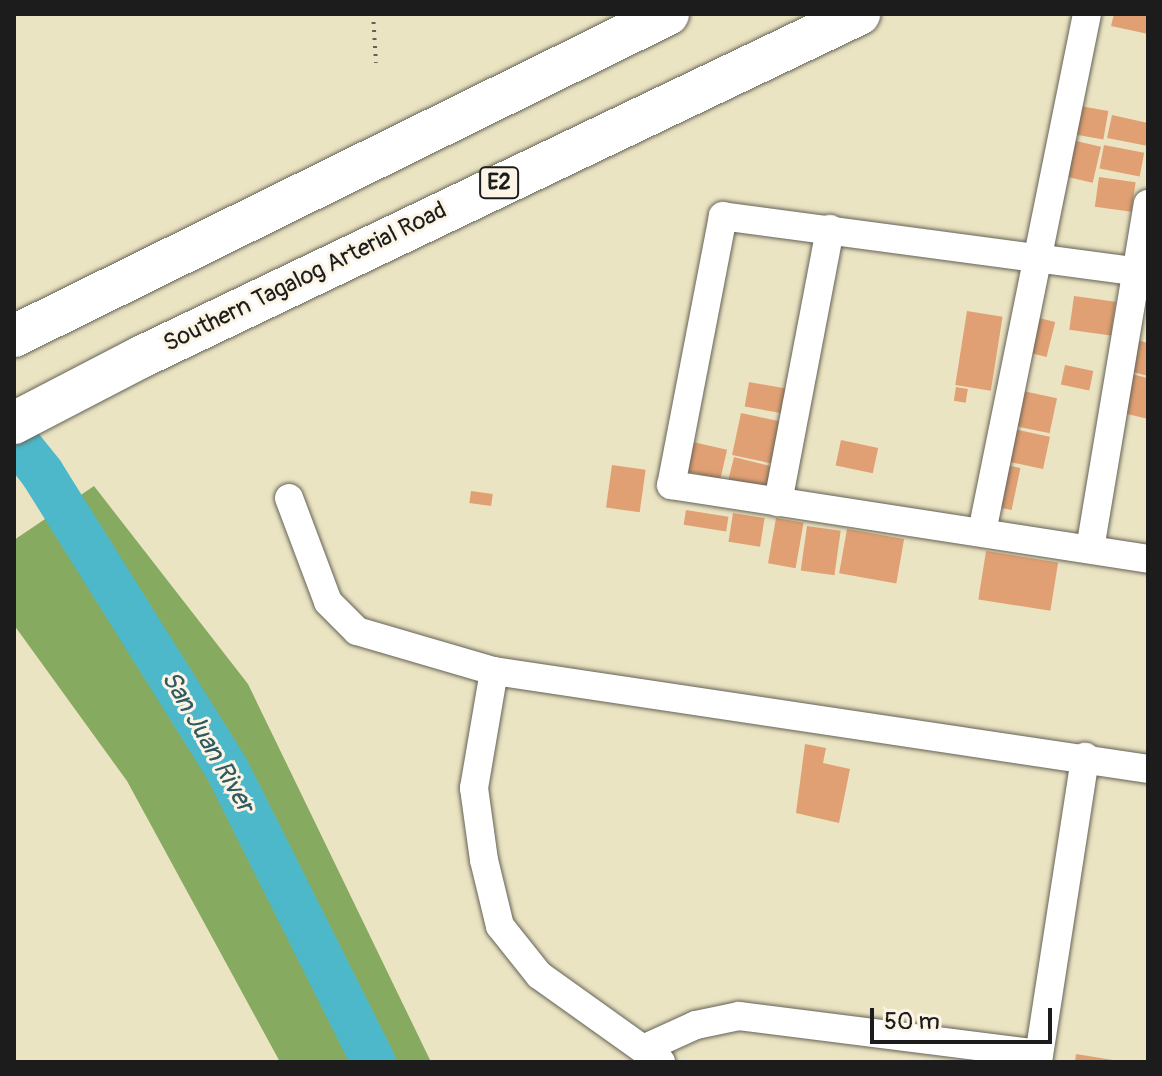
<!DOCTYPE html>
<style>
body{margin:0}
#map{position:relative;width:1162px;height:1076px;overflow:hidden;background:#ebe4c3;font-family:Pangolin,sans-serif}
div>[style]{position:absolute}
.forest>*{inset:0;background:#86aa5f}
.river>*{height:44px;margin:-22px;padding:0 22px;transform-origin:22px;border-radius:22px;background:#4eb8cb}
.building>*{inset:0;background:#e1a073;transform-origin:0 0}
.path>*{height:4px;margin-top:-2px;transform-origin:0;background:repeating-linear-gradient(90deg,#646256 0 2px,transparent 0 8px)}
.roads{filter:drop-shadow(0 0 2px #646256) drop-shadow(0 0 2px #646256)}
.minor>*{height:28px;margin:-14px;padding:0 14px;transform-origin:14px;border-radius:14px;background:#fff}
.highway>*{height:42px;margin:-21px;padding:0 21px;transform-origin:21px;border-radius:21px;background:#fff}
span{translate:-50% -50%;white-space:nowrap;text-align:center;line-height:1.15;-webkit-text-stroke:6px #fcf5e5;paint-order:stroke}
.shield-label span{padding:2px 6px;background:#fcf5e5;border:2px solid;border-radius:6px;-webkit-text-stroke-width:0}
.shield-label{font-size:22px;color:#1c1c1c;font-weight:700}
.street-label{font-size:24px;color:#1c1c1c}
.water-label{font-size:26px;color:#305a62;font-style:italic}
.frame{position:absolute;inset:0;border:16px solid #1c1c1c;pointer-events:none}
.scale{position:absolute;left:870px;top:1008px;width:182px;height:36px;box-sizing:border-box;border:4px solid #1c1c1c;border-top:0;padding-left:10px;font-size:24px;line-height:28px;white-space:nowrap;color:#1c1c1c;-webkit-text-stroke:6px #fcf5e5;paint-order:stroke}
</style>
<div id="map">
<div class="forest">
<div style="clip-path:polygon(94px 486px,248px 684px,431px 1062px,280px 1062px,127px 781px,14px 625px,14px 540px)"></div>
</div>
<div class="river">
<div style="left:14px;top:438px;width:45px;rotate:51.3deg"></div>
<div style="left:42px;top:473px;width:349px;rotate:58deg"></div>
<div style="left:227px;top:769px;width:328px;rotate:63.4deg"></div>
</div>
<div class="building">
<div style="clip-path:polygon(1114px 14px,1148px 14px,1148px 34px,1111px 26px)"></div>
<div style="left:1069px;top:104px;width:40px;height:29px;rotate:10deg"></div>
<div style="clip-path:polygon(1112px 115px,1148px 123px,1148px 146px,1107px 138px)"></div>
<div style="left:1063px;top:138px;width:39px;height:37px;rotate:13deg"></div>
<div style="left:1104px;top:145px;width:41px;height:24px;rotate:11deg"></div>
<div style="left:1099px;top:177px;width:37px;height:30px;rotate:8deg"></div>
<div style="left:1074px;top:296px;width:42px;height:34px;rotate:8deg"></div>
<div style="left:967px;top:311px;width:36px;height:75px;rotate:9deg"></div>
<div style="left:1031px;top:316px;width:25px;height:36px;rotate:14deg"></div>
<div style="clip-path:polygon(1137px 340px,1148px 343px,1148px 376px,1129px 371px)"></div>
<div style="left:1065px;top:365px;width:29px;height:20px;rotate:12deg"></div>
<div style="clip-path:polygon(1127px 373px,1148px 378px,1148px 419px,1119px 412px)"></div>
<div style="left:749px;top:382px;width:39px;height:25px;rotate:10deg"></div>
<div style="left:956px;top:387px;width:12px;height:14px;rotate:9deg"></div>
<div style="left:1014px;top:389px;width:44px;height:36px;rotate:12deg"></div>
<div style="left:741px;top:413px;width:43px;height:43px;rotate:12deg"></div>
<div style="left:1004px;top:427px;width:47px;height:33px;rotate:12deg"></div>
<div style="left:841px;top:440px;width:38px;height:26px;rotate:12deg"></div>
<div style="left:693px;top:442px;width:35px;height:30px;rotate:13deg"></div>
<div style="left:734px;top:457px;width:42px;height:26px;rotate:14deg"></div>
<div style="left:997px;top:463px;width:24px;height:43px;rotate:12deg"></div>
<div style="left:612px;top:465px;width:34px;height:43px;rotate:8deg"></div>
<div style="left:471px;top:491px;width:22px;height:12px;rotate:8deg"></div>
<div style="left:686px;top:510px;width:43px;height:15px;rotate:9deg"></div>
<div style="left:733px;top:513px;width:32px;height:29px;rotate:9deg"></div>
<div style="left:776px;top:518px;width:28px;height:46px;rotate:10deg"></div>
<div style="left:807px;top:526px;width:34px;height:45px;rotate:8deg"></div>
<div style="left:847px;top:529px;width:58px;height:45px;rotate:10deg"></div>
<div style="left:986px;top:551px;width:73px;height:49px;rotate:9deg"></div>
<div style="clip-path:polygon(805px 744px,826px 748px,823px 763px,850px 769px,839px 823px,796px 813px)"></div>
<div style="clip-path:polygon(1076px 1054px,1113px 1060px,1113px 1062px,1075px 1062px)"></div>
</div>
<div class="path">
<div style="left:373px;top:14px;width:49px;rotate:86.5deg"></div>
</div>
<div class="roads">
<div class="minor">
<div style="left:1148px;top:273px;width:429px;rotate:-172.4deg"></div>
<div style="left:723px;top:216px;width:274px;rotate:100.9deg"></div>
<div style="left:671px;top:485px;width:483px;rotate:8.8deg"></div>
<div style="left:289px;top:498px;width:111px;rotate:69.4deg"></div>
<div style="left:328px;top:602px;width:41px;rotate:45deg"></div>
<div style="left:357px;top:631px;width:143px;rotate:16.3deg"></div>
<div style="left:494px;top:671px;width:661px;rotate:8.52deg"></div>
<div style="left:778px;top:502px;width:278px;rotate:-79.2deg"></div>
<div style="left:982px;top:532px;width:529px;rotate:-78.54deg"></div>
<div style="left:1090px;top:549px;width:350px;rotate:-80.5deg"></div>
<div style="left:494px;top:671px;width:119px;rotate:99.7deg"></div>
<div style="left:474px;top:788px;width:73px;rotate:82.1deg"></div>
<div style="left:484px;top:860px;width:68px;rotate:76.4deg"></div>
<div style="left:500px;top:926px;width:63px;rotate:51.5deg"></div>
<div style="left:539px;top:975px;width:150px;rotate:35.5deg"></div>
<div style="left:643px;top:1049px;width:58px;rotate:-24.4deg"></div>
<div style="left:696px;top:1025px;width:44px;rotate:-11.8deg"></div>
<div style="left:739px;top:1016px;width:302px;rotate:7.2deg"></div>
<div style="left:1038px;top:1062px;width:309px;rotate:-81.2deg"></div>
</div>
<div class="highway">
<div style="left:14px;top:336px;width:729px;rotate:-26.21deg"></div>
<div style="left:14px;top:423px;width:143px;rotate:-27.5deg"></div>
<div style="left:141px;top:357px;width:796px;rotate:-25.53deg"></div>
</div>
</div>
<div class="shield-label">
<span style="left:499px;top:183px">E2</span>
</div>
<div class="street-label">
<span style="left:305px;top:277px;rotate:-26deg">Southern Tagalog Arterial Road</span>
</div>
<div class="water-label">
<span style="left:207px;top:742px;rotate:60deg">San Juan River</span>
</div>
<div class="frame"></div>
<div class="scale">50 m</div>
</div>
